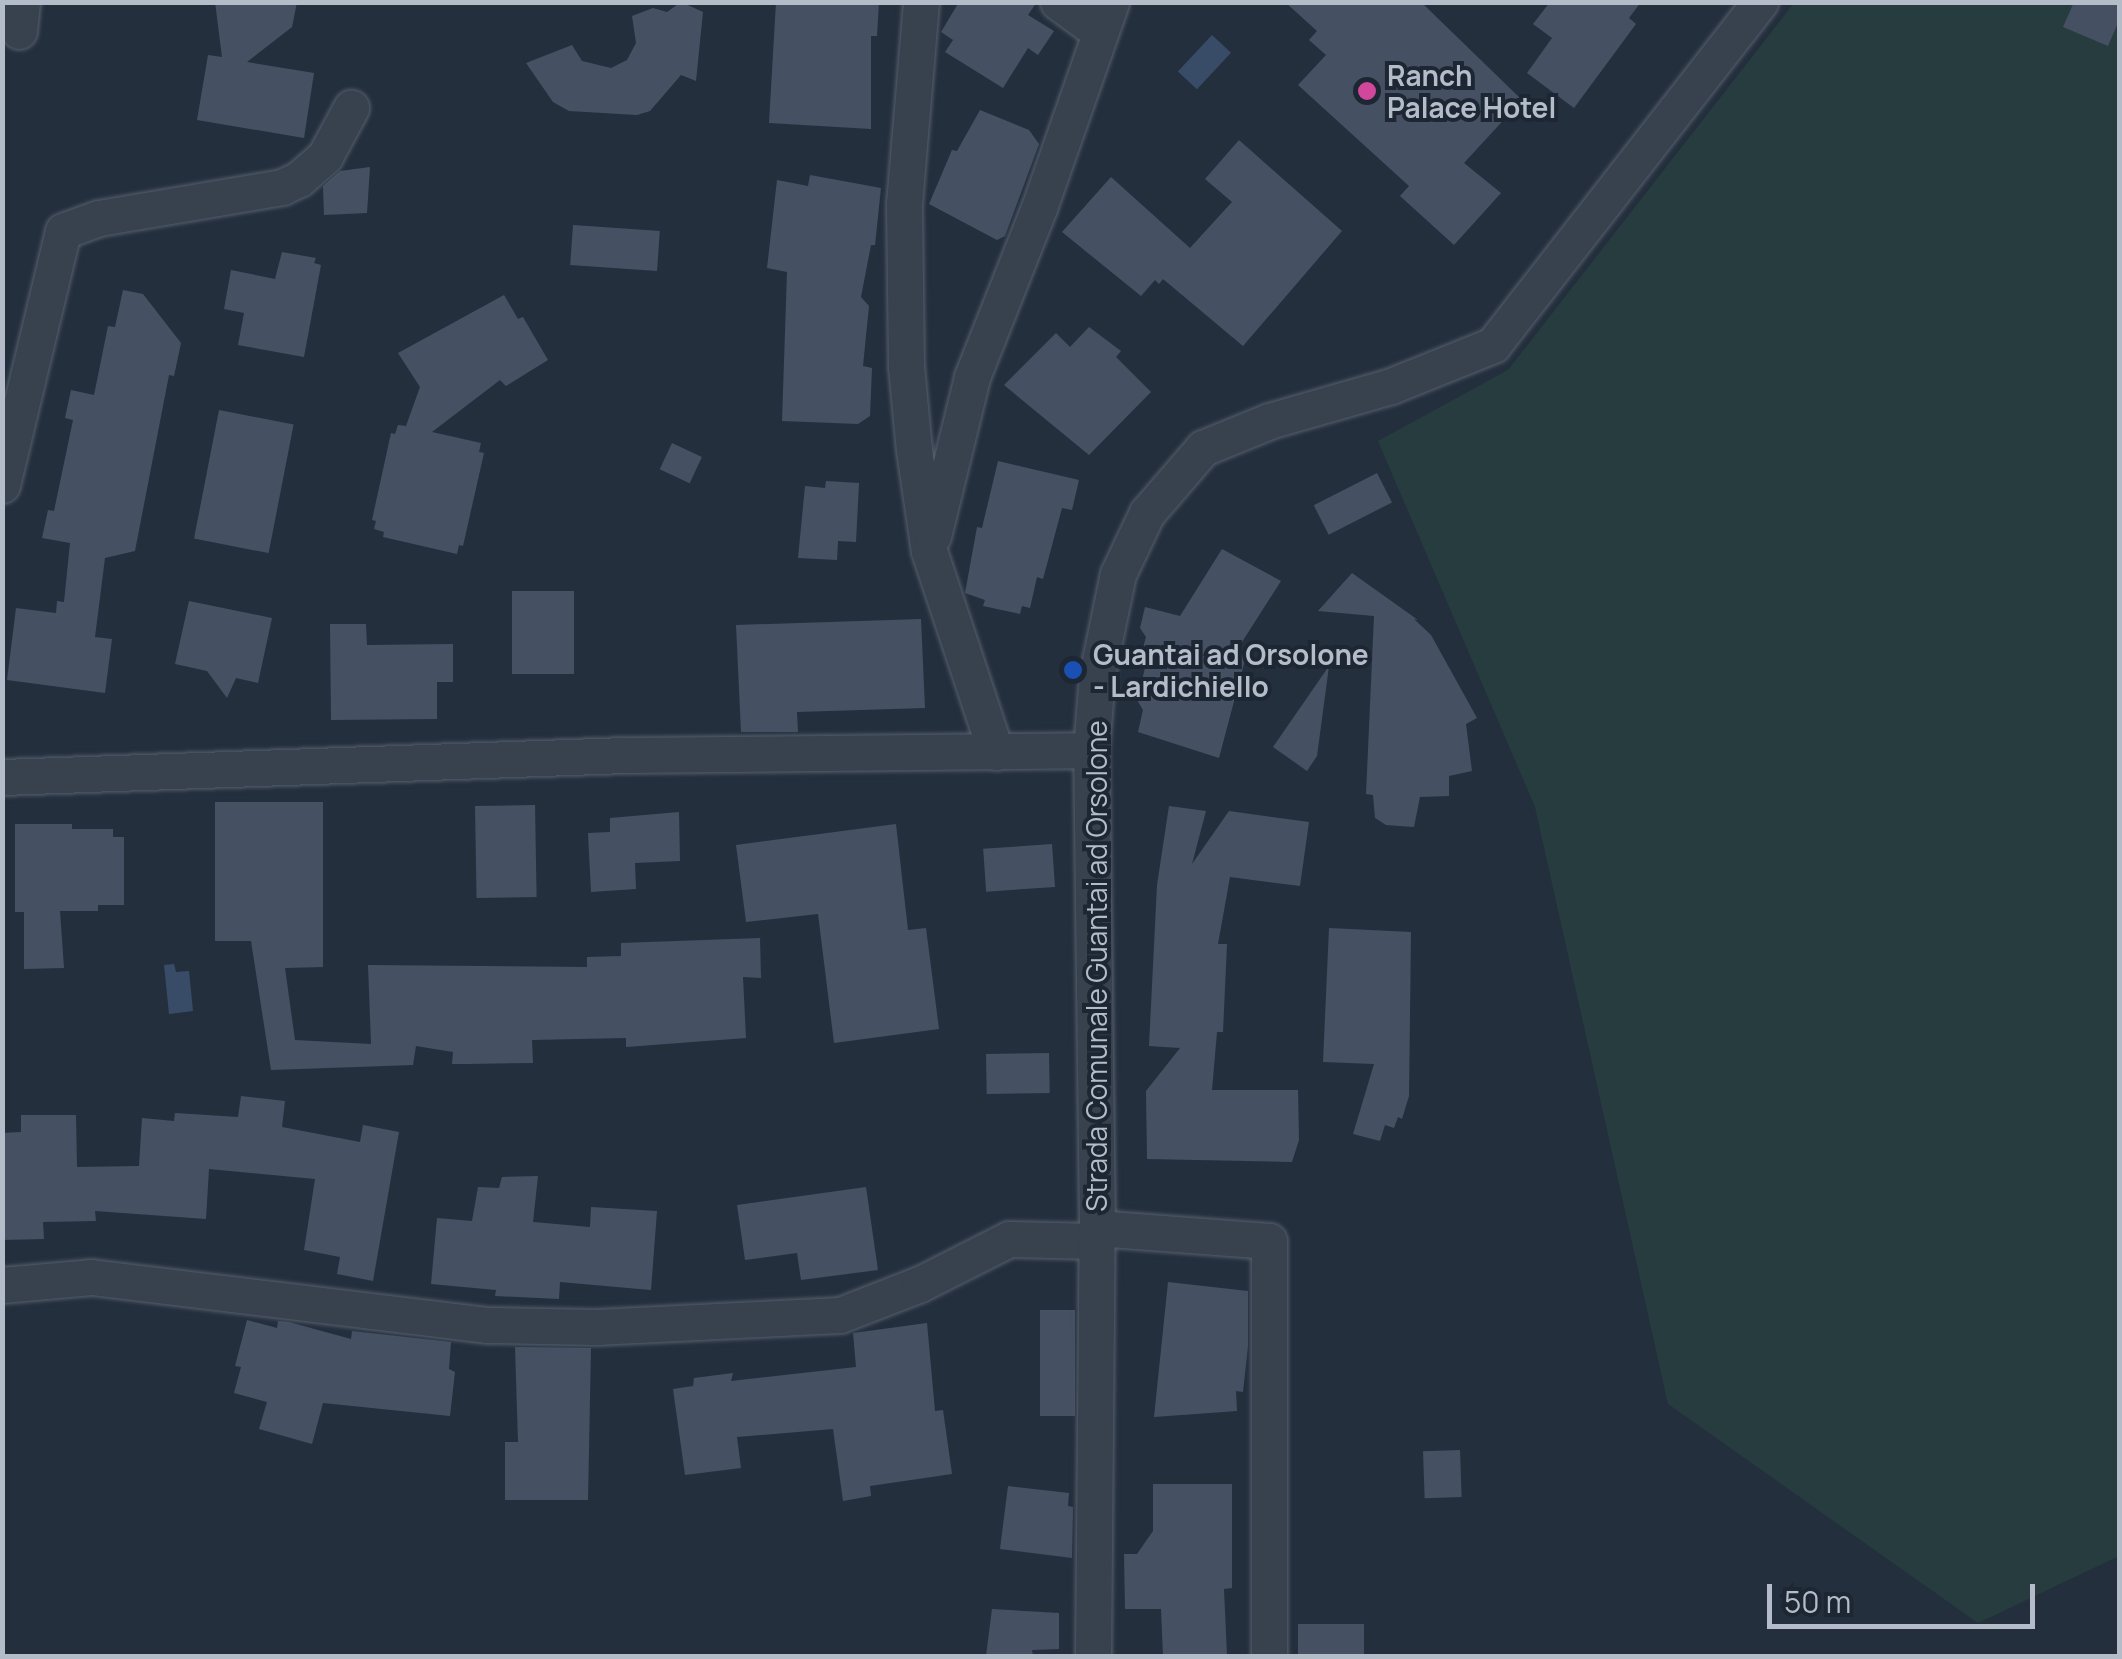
<!DOCTYPE html>
<style>
body{margin:0}
#map{position:relative;width:2122px;height:1659px;overflow:hidden;background:#242f3e;font-family:Manrope,sans-serif}
div>[style]{position:absolute}
.green>*{inset:0;background:#263c3f}
.water>*{inset:0;background:#394c67;transform-origin:0 0}
.building>*{inset:0;background:#455162;transform-origin:0 0}
.roads{filter:drop-shadow(0 0 2px #565f6c) drop-shadow(0 0 2px #565f6c)}
.minor>*{height:35px;margin:-17.5px;padding:0 17.5px;transform-origin:17.5px;border-radius:17.5px;background:#38414e}
.dots>*{width:28px;height:28px;translate:-50% -50%;box-sizing:border-box;border:5px solid #1d2633;border-radius:50%}
span{translate:-50% -50%;white-space:nowrap;text-align:center;line-height:1.15;-webkit-text-stroke:8px #1d2633;paint-order:stroke}
.poi-label{font-size:28px;color:#b4bcc9;font-weight:700}
.left{translate:0 -50%;text-align:left}
.street-label{font-size:28px;color:#b4bcc9}
.frame{position:absolute;inset:0;border:5px solid #b4bcc9;pointer-events:none}
.scale{position:absolute;left:1767px;top:1584px;width:268px;height:45px;box-sizing:border-box;border:5px solid #b4bcc9;border-top:0;padding-left:12px;font-size:30px;line-height:35px;white-space:nowrap;color:#b4bcc9;-webkit-text-stroke:8px #1d2633;paint-order:stroke}
</style>
<div id="map">
<div class="green">
<div style="clip-path:polygon(1794px 3px,2119px 3px,2119px 1556px,1978px 1623px,1668px 1404px,1535px 807px,1378px 441px,1508px 370px)"></div>
</div>
<div class="water">
<div style="left:1212px;top:35px;width:26px;height:50px;rotate:43deg"></div>
<div style="clip-path:polygon(174px 964px,176px 972px,189px 971px,193px 1011px,169px 1014px,164px 965px)"></div>
</div>
<div class="building">
<div style="clip-path:polygon(215px 2px,297px 2px,292px 27px,247px 62px,314px 73px,304px 138px,197px 120px,208px 55px,222px 57px)"></div>
<div style="clip-path:polygon(681px 2px,703px 12px,696px 81px,681px 75px,650px 111px,637px 115px,569px 111px,553px 102px,526px 63px,572px 45px,582px 61px,611px 68px,627px 60px,636px 43px,632px 16px,653px 8px,667px 12px)"></div>
<div style="clip-path:polygon(776px 2px,879px 2px,877px 36px,871px 36px,871px 129px,769px 123px)"></div>
<div style="clip-path:polygon(959px 2px,1037px 2px,1028px 15px,1054px 31px,1038px 55px,1028px 48px,1003px 88px,945px 52px,953px 40px,941px 32px)"></div>
<div style="clip-path:polygon(1285px 2px,1421px 2px,1522px 100px,1464px 163px,1501px 193px,1454px 245px,1400px 196px,1409px 186px,1298px 85px,1326px 55px,1309px 40px,1317px 31px)"></div>
<div style="clip-path:polygon(1550px 2px,1641px 2px,1629px 18px,1636px 24px,1574px 108px,1527px 73px,1552px 38px,1533px 24px)"></div>
<div style="clip-path:polygon(2074px 2px,2120px 2px,2120px 18px,2108px 46px,2063px 27px)"></div>
<div style="clip-path:polygon(980px 110px,1029px 130px,1039px 144px,1005px 236px,997px 240px,929px 204px,952px 150px,957px 151px)"></div>
<div style="clip-path:polygon(1239px 140px,1342px 231px,1243px 346px,1163px 279px,1159px 284px,1155px 280px,1141px 296px,1062px 232px,1111px 177px,1190px 248px,1232px 202px,1205px 179px)"></div>
<div style="clip-path:polygon(370px 167px,367px 213px,324px 215px,323px 186px,340px 171px)"></div>
<div style="clip-path:polygon(810px 175px,881px 188px,875px 245px,871px 245px,861px 297px,869px 306px,863px 366px,872px 368px,870px 416px,858px 424px,782px 421px,787px 272px,767px 268px,777px 180px,808px 186px)"></div>
<div style="left:573px;top:225px;width:87px;height:40px;rotate:4deg"></div>
<div style="clip-path:polygon(282px 252px,316px 258px,314px 263px,321px 265px,304px 357px,238px 345px,244px 313px,224px 309px,231px 270px,275px 279px)"></div>
<div style="clip-path:polygon(123px 290px,143px 294px,181px 343px,174px 376px,169px 375px,135px 551px,105px 558px,95px 637px,112px 639px,105px 693px,7px 680px,16px 608px,56px 613px,57px 601px,64px 602px,70px 543px,42px 538px,48px 510px,54px 511px,73px 420px,65px 418px,71px 390px,94px 395px,108px 326px,115px 327px)"></div>
<div style="clip-path:polygon(504px 295px,518px 319px,523px 317px,548px 360px,506px 386px,500px 380px,432px 432px,481px 443px,479px 452px,484px 453px,463px 546px,459px 545px,457px 554px,383px 537px,384px 532px,374px 529px,376px 521px,372px 520px,391px 433px,395px 434px,398px 425px,406px 426px,420px 387px,398px 353px)"></div>
<div style="clip-path:polygon(1089px 327px,1121px 351px,1116px 357px,1151px 392px,1089px 455px,1004px 385px,1056px 333px,1070px 347px)"></div>
<div style="left:219px;top:410px;width:76px;height:131px;rotate:11deg"></div>
<div style="left:672px;top:443px;width:33px;height:29px;rotate:25deg"></div>
<div style="clip-path:polygon(998px 461px,1079px 480px,1072px 510px,1062px 508px,1043px 579px,1037px 577px,1030px 608px,1022px 606px,1020px 614px,983px 606px,985px 600px,965px 593px,977px 527px,982px 528px)"></div>
<div style="left:1377px;top:473px;width:33px;height:71px;rotate:63deg"></div>
<div style="clip-path:polygon(826px 481px,859px 483px,856px 542px,838px 541px,837px 560px,798px 558px,805px 486px,825px 488px)"></div>
<div style="clip-path:polygon(1222px 549px,1281px 581px,1235px 653px,1246px 656px,1219px 758px,1138px 732px,1143px 710px,1137px 700px,1146px 664px,1141px 655px,1146px 637px,1140px 628px,1145px 607px,1180px 616px)"></div>
<div style="clip-path:polygon(1352px 573px,1418px 620px,1414px 619px,1431px 635px,1477px 718px,1466px 724px,1472px 771px,1449px 776px,1449px 796px,1420px 797px,1414px 827px,1386px 825px,1375px 818px,1373px 795px,1366px 794px,1374px 616px,1318px 611px)"></div>
<div style="left:512px;top:591px;width:62px;height:83px"></div>
<div style="clip-path:polygon(189px 601px,272px 618px,258px 683px,236px 678px,227px 698px,207px 671px,175px 664px)"></div>
<div style="clip-path:polygon(921px 619px,925px 708px,797px 712px,798px 732px,741px 732px,736px 625px)"></div>
<div style="clip-path:polygon(330px 624px,366px 624px,367px 645px,453px 644px,453px 682px,437px 682px,437px 719px,331px 720px)"></div>
<div style="clip-path:polygon(1329px 666px,1317px 756px,1307px 771px,1273px 747px)"></div>
<div style="clip-path:polygon(215px 802px,323px 802px,323px 967px,285px 968px,295px 1040px,371px 1044px,368px 965px,587px 967px,587px 957px,621px 956px,621px 943px,760px 938px,761px 978px,743px 977px,746px 1038px,626px 1047px,626px 1038px,532px 1040px,533px 1063px,466px 1064px,452px 1064px,453px 1052px,416px 1046px,413px 1065px,271px 1070px,251px 941px,215px 941px)"></div>
<div style="left:535px;top:805px;width:92px;height:60px;rotate:89deg"></div>
<div style="clip-path:polygon(1169px 806px,1206px 811px,1192px 864px,1229px 811px,1309px 822px,1300px 886px,1230px 877px,1218px 944px,1227px 944px,1223px 1032px,1217px 1032px,1212px 1090px,1298px 1090px,1299px 1140px,1292px 1162px,1147px 1159px,1146px 1091px,1180px 1048px,1149px 1046px,1157px 885px)"></div>
<div style="clip-path:polygon(679px 812px,680px 861px,635px 863px,636px 889px,591px 892px,588px 833px,610px 832px,610px 818px)"></div>
<div style="clip-path:polygon(15px 824px,72px 824px,72px 829px,113px 829px,113px 837px,124px 837px,124px 905px,98px 905px,98px 911px,60px 911px,64px 968px,24px 969px,24px 912px,15px 912px)"></div>
<div style="clip-path:polygon(896px 824px,908px 930px,926px 928px,939px 1029px,834px 1043px,818px 914px,746px 922px,736px 845px)"></div>
<div style="left:1052px;top:844px;width:43px;height:69px;rotate:86deg"></div>
<div style="clip-path:polygon(1329px 928px,1411px 932px,1409px 1096px,1402px 1119px,1398px 1117px,1394px 1128px,1385px 1125px,1380px 1141px,1353px 1134px,1374px 1064px,1323px 1062px)"></div>
<div style="left:1049px;top:1053px;width:40px;height:63px;rotate:89deg"></div>
<div style="clip-path:polygon(241px 1096px,285px 1101px,282px 1127px,360px 1142px,363px 1125px,399px 1132px,373px 1281px,337px 1274px,340px 1257px,304px 1250px,315px 1179px,209px 1169px,206px 1219px,95px 1211px,96px 1221px,43px 1222px,44px 1239px,2px 1240px,2px 1133px,21px 1132px,21px 1115px,76px 1115px,77px 1167px,139px 1166px,142px 1118px,174px 1121px,175px 1113px,238px 1117px)"></div>
<div style="clip-path:polygon(538px 1176px,533px 1222px,590px 1227px,591px 1207px,657px 1211px,651px 1290px,560px 1282px,559px 1299px,495px 1296px,496px 1290px,431px 1284px,437px 1218px,472px 1221px,478px 1187px,499px 1188px,502px 1177px)"></div>
<div style="clip-path:polygon(866px 1187px,878px 1270px,801px 1280px,797px 1253px,745px 1260px,737px 1205px)"></div>
<div style="clip-path:polygon(1168px 1282px,1248px 1291px,1248px 1346px,1243px 1392px,1236px 1391px,1237px 1411px,1154px 1417px)"></div>
<div style="left:1040px;top:1310px;width:35px;height:106px"></div>
<div style="clip-path:polygon(247px 1320px,277px 1328px,278px 1321px,289px 1322px,351px 1339px,352px 1331px,451px 1342px,449px 1369px,455px 1372px,450px 1416px,323px 1403px,312px 1444px,259px 1429px,267px 1402px,234px 1393px,241px 1367px,235px 1366px)"></div>
<div style="clip-path:polygon(927px 1323px,935px 1411px,943px 1410px,952px 1474px,870px 1486px,871px 1496px,843px 1501px,833px 1429px,737px 1437px,741px 1468px,685px 1475px,673px 1389px,693px 1386px,694px 1378px,733px 1373px,731px 1381px,856px 1367px,853px 1333px)"></div>
<div style="clip-path:polygon(515px 1347px,591px 1348px,588px 1500px,505px 1500px,505px 1442px,518px 1442px)"></div>
<div style="left:1460px;top:1450px;width:47px;height:37px;rotate:88deg"></div>
<div style="clip-path:polygon(1153px 1484px,1232px 1484px,1232px 1588px,1224px 1589px,1227px 1656px,1163px 1656px,1161px 1609px,1125px 1609px,1124px 1554px,1137px 1554px,1153px 1531px)"></div>
<div style="clip-path:polygon(1008px 1486px,1069px 1493px,1068px 1506px,1073px 1507px,1072px 1558px,1000px 1549px)"></div>
<div style="clip-path:polygon(992px 1609px,1059px 1613px,1059px 1649px,1032px 1650px,1033px 1656px,986px 1656px)"></div>
<div style="left:1364px;top:1624px;width:32px;height:66px;rotate:90deg"></div>
</div>
<div class="roads">
<div class="minor">
<div style="left:921px;top:2px;width:202px;rotate:94.8deg"></div>
<div style="left:904px;top:203px;width:163px;rotate:89.3deg"></div>
<div style="left:906px;top:366px;width:84px;rotate:84.6deg"></div>
<div style="left:914px;top:450px;width:102px;rotate:81.6deg"></div>
<div style="left:929px;top:551px;width:212px;rotate:71.6deg"></div>
<div style="left:1058px;top:2px;width:51px;rotate:36.2deg"></div>
<div style="left:19px;top:31px;width:29px;rotate:-84deg"></div>
<div style="left:2px;top:485px;width:261px;rotate:-76.5deg"></div>
<div style="left:63px;top:231px;width:38px;rotate:-20deg"></div>
<div style="left:99px;top:218px;width:186px;rotate:-9.6deg"></div>
<div style="left:282px;top:187px;width:19px;rotate:-25deg"></div>
<div style="left:299px;top:179px;width:35px;rotate:-41deg"></div>
<div style="left:325px;top:156px;width:55px;rotate:-61.6deg"></div>
<div style="left:933px;top:536px;width:164px;rotate:-76.2deg"></div>
<div style="left:972px;top:377px;width:182px;rotate:-68.4deg"></div>
<div style="left:1039px;top:208px;width:218px;rotate:-70.7deg"></div>
<div style="left:2px;top:777px;width:623px;rotate:-2.02deg"></div>
<div style="left:625px;top:755px;width:466px;rotate:-0.6deg"></div>
<div style="left:1097px;top:1228px;width:172px;rotate:4.3deg"></div>
<div style="left:1269px;top:1241px;width:415px;rotate:90deg"></div>
<div style="left:2px;top:1285px;width:89px;rotate:-5.1deg"></div>
<div style="left:91px;top:1277px;width:398px;rotate:6.9deg"></div>
<div style="left:486px;top:1325px;width:110px;rotate:1deg"></div>
<div style="left:596px;top:1327px;width:244px;rotate:-2.8deg"></div>
<div style="left:840px;top:1315px;width:86px;rotate:-21.2deg"></div>
<div style="left:920px;top:1284px;width:100px;rotate:-26.8deg"></div>
<div style="left:1009px;top:1239px;width:87px;rotate:1.3deg"></div>
<div style="left:1093px;top:1656px;width:428px;rotate:-89.5deg"></div>
<div style="left:1097px;top:1228px;width:478px;rotate:-90.7deg"></div>
<div style="left:1091px;top:750px;width:75px;rotate:-85.4deg"></div>
<div style="left:1097px;top:675px;width:103px;rotate:-78.3deg"></div>
<div style="left:1118px;top:574px;width:68px;rotate:-64.6deg"></div>
<div style="left:1147px;top:513px;width:86px;rotate:-49.3deg"></div>
<div style="left:1203px;top:448px;width:71px;rotate:-22.2deg"></div>
<div style="left:1269px;top:421px;width:127px;rotate:-16deg"></div>
<div style="left:1391px;top:386px;width:110px;rotate:-21.9deg"></div>
<div style="left:1493px;top:345px;width:435px;rotate:-52.1deg"></div>
</div>
</div>
<div class="dots">
<div style="left:1367px;top:91px;background:#d1479c"></div>
<div style="left:1073px;top:670px;background:#1a4fb4"></div>
</div>
<div class="poi-label">
<span class="left" style="left:1387px;top:91px">Ranch<br>Palace Hotel</span>
<span class="left" style="left:1093px;top:670px">Guantai ad Orsolone<br>- Lardichiello</span>
</div>
<div class="street-label">
<span style="left:1096px;top:966px;rotate:-90deg">Strada Comunale Guantai ad Orsolone</span>
</div>
<div class="frame"></div>
<div class="scale">50 m</div>
</div>
